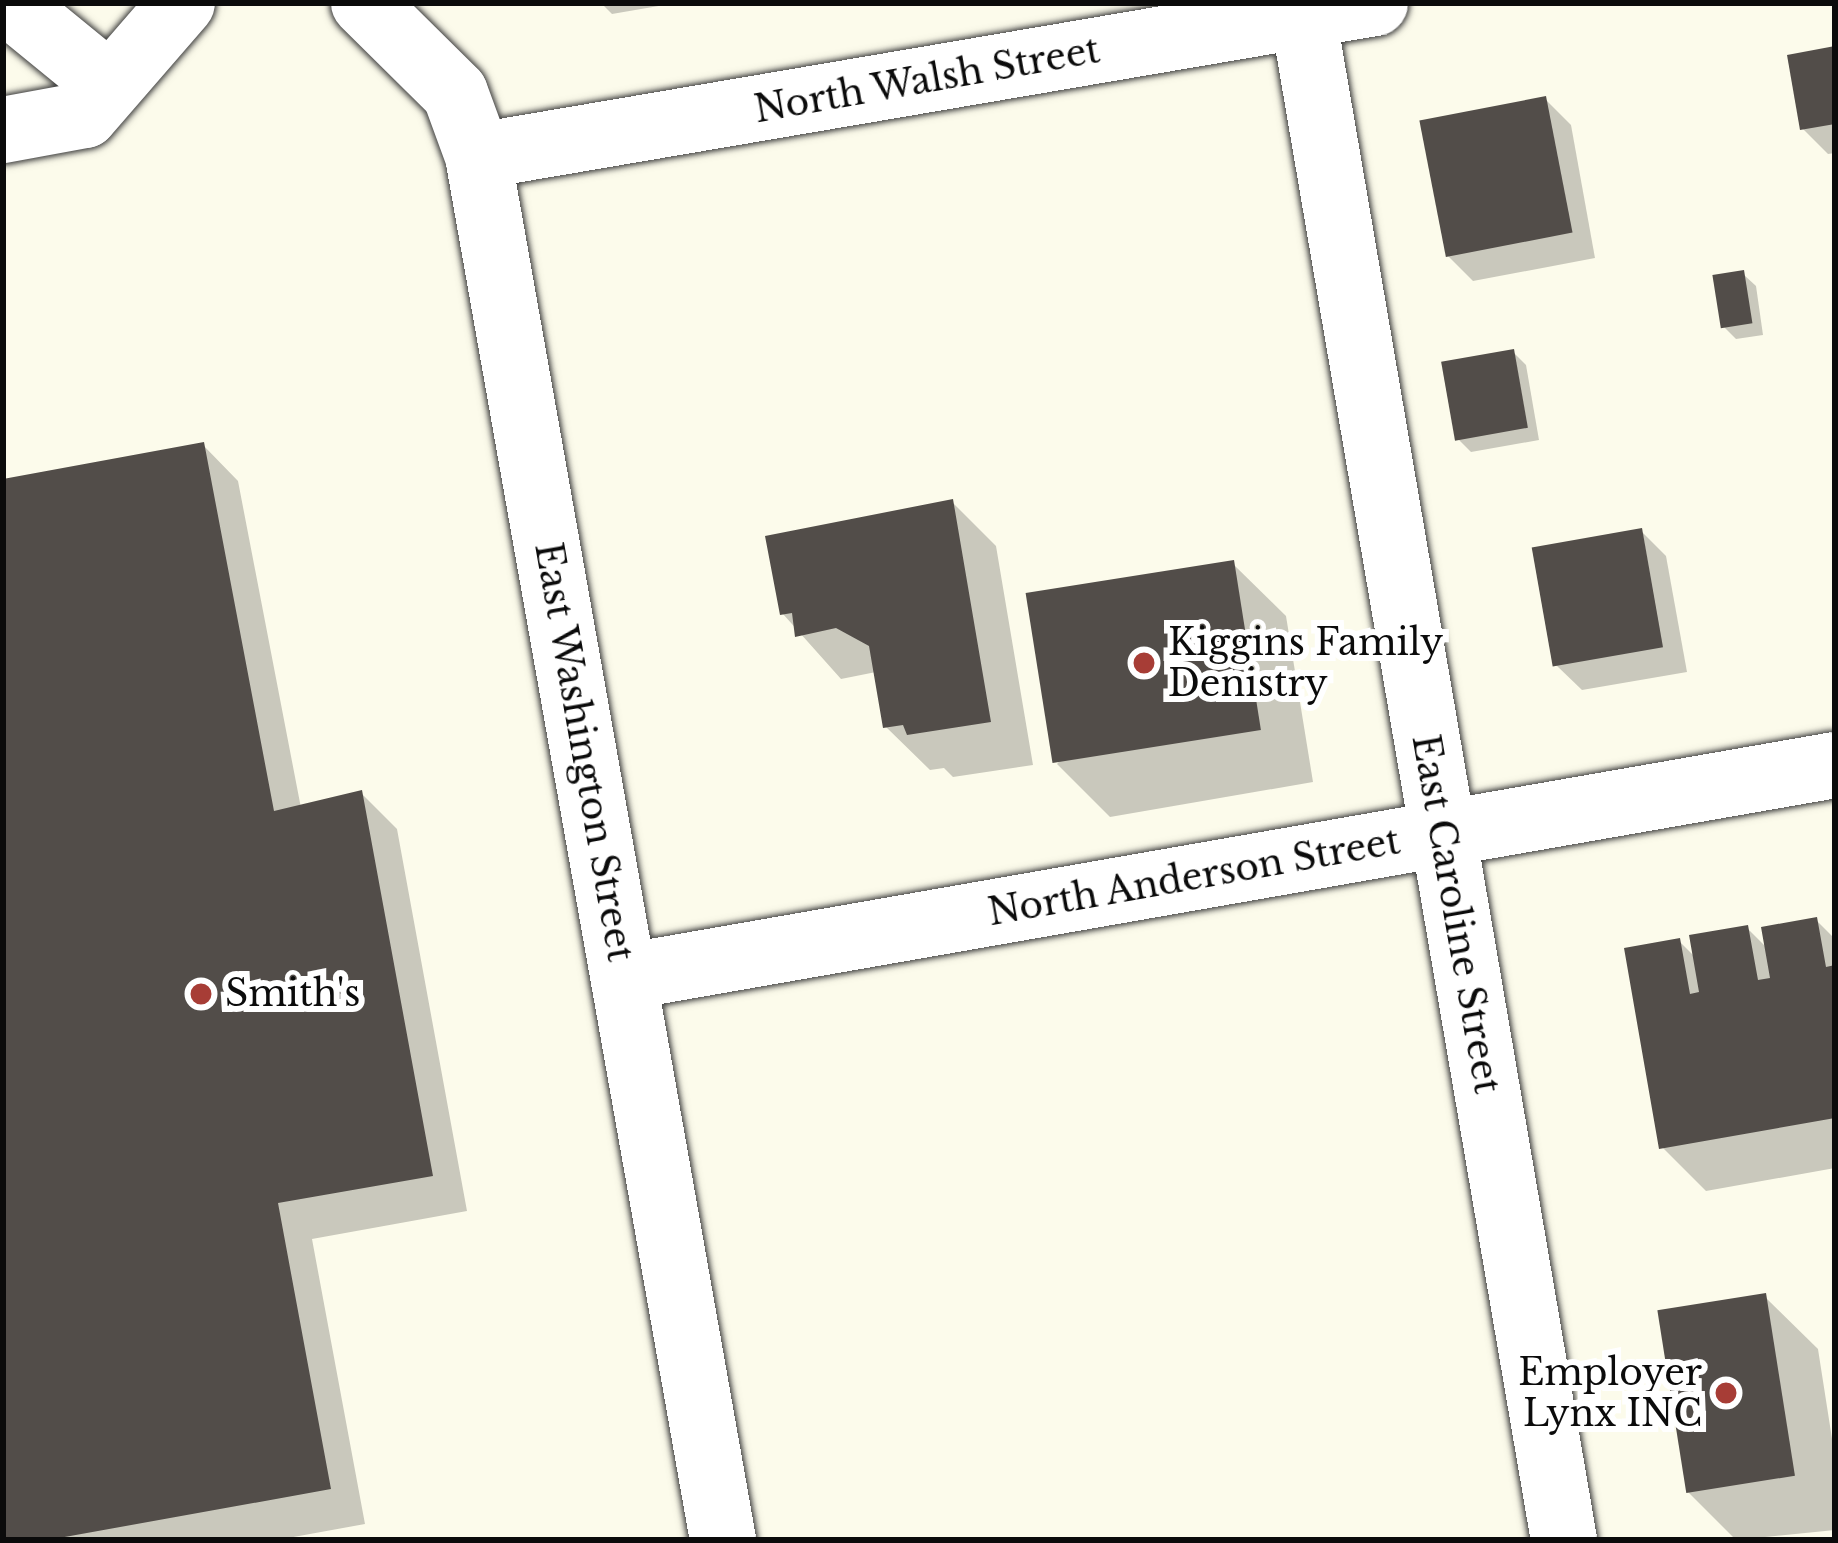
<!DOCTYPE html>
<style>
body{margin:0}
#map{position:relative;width:1838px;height:1543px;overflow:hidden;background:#fcfbeb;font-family:"Libre Baskerville",serif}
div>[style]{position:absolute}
.shadow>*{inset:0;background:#0003}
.building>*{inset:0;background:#524d49;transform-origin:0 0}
.roads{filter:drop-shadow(0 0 3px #3e3e3e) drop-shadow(0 0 3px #3e3e3e)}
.minor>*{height:66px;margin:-33px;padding:0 33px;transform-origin:33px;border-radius:33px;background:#fff}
.dots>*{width:33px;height:33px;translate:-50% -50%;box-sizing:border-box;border:6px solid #fff;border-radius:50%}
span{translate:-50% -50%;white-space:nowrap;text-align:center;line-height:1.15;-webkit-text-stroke:12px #fff;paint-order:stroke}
.street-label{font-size:36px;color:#0b0b0b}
.poi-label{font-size:36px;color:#0b0b0b}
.left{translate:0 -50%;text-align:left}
.right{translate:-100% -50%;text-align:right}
.frame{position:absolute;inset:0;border:6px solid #0b0b0b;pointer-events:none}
</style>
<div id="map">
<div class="shadow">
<div style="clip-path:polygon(601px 3px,676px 3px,612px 14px)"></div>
<div style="clip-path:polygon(1835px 49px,1835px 153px,1828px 154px,1803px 129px)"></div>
<div style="clip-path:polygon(1545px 99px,1571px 125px,1595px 258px,1473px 281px,1448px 256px)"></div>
<div style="clip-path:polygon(1743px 274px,1756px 286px,1763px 335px,1736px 339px,1724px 327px)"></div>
<div style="clip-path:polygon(1513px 352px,1526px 365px,1539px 440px,1471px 452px,1458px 439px)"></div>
<div style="clip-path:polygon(203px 445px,238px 481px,301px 808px,361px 793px,397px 829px,467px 1211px,312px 1239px,365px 1524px,277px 1540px,3px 1540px,3px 482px)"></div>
<div style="clip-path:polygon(952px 502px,996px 546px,1033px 765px,953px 777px,944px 768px,930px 770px,886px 727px,876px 672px,841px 679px,783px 614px)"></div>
<div style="clip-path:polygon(1641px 531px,1666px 556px,1687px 672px,1582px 690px,1556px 665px)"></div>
<div style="clip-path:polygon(1233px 564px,1286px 616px,1313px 782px,1110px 817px,1057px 764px)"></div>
<div style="clip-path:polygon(1816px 920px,1835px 939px,1835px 1168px,1706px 1191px,1662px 1147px,1679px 941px,1696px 958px,1747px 928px,1769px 950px)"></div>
<div style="clip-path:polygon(1765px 1297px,1818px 1349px,1835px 1458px,1835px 1530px,1736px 1540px,1688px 1492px)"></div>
</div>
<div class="building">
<div style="clip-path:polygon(1835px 46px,1835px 124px,1800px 130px,1787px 55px)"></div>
<div style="left:1546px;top:96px;width:139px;height:129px;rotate:79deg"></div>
<div style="left:1744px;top:270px;width:54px;height:32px;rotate:81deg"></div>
<div style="left:1514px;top:349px;width:80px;height:74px;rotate:80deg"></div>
<div style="clip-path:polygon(204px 442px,274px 811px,362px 790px,433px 1176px,278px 1203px,331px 1489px,48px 1540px,3px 1540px,3px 479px)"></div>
<div style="clip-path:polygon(953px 499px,991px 722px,907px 735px,903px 725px,883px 728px,869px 646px,836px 628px,795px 637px,792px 613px,780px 615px,765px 536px)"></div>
<div style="left:1642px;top:528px;width:121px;height:112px;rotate:80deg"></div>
<div style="left:1234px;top:560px;width:172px;height:211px;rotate:81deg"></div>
<div style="clip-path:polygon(1817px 917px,1826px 967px,1835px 965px,1835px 1118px,1659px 1149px,1624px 948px,1680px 938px,1690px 994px,1699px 992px,1689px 935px,1748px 925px,1758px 980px,1770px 978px,1761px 927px)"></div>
<div style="left:1766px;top:1293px;width:185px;height:110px;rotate:81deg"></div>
</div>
<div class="roads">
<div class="minor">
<div style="left:9px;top:3px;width:128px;rotate:39.3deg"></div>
<div style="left:364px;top:3px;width:128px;rotate:44.7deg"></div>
<div style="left:455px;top:93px;width:67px;rotate:69.9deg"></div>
<div style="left:478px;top:156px;width:1406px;rotate:79.96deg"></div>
<div style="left:1301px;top:3px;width:1559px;rotate:80.29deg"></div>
<div style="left:3px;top:130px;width:83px;rotate:-10.4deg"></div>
<div style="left:85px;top:115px;width:148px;rotate:-49.1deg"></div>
<div style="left:478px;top:156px;width:910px;rotate:-9.68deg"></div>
<div style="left:624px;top:977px;width:1229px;rotate:-9.93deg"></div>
</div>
</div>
<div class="dots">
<div style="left:1144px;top:663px;background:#a73d36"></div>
<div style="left:201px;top:994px;background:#a73d36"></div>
<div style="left:1726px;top:1393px;background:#a73d36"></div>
</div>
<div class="street-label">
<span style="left:927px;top:80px;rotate:-10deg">North Walsh Street</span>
<span style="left:584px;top:752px;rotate:80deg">East Washington Street</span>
<span style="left:1194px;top:877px;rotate:-10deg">North Anderson Street</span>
<span style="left:1456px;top:914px;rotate:80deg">East Caroline Street</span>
</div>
<div class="poi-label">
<span class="left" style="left:1168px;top:663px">Kiggins Family<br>Denistry</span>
<span class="left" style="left:225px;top:994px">Smith's</span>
<span class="right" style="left:1702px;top:1393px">Employer<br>Lynx INC</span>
</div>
<div class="frame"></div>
</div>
